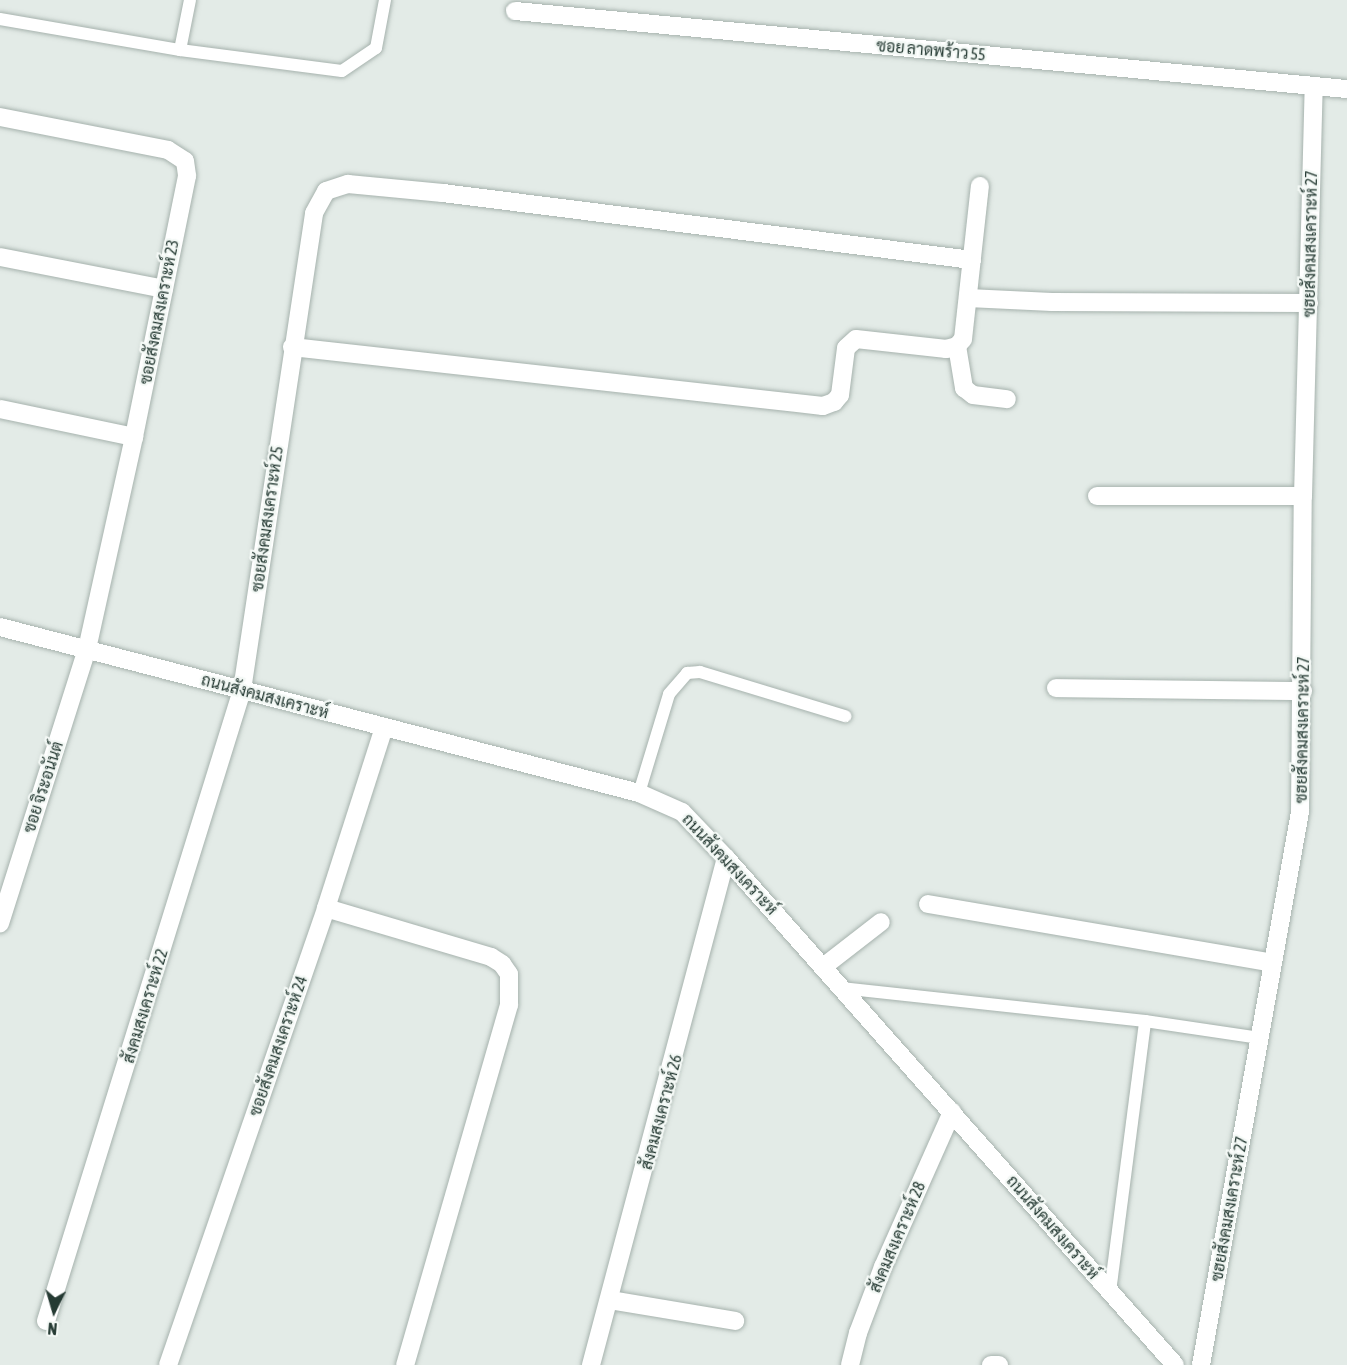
<!DOCTYPE html>
<meta charset="utf-8">
<style>
body{margin:0}
#map{position:relative;width:1347px;height:1365px;overflow:hidden;background:#e3ebe7;font-family:"Asap Condensed",Sarabun,sans-serif}
div>[style]{position:absolute}
.roads{filter:drop-shadow(0 0 2px #a6b2ad) drop-shadow(0 0 2px #a6b2ad)}
.lane>*{height:12px;margin:-6px;padding:0 6px;transform-origin:6px;border-radius:6px;background:#fff}
.street>*{height:18px;margin:-9px;padding:0 9px;transform-origin:9px;border-radius:9px;background:#fff}
.secondary>*{height:18px;margin:-9px;padding:0 9px;transform-origin:9px;border-radius:9px;background:#fff}
span{translate:-50% -50%;white-space:nowrap;text-align:center;line-height:1.15;-webkit-text-stroke:4.5px #f3f8f5;paint-order:stroke}
.street-label{font-size:16px;color:#253a33}
.north{position:absolute;left:24px;top:1281px;width:60px;height:60px;-webkit-text-stroke:4px #f3f8f5;paint-order:stroke;rotate:185deg;font-size:16px;font-weight:700;line-height:24px;text-align:center;color:#253a33}
.north::after{content:'';display:block;margin:auto;width:21px;height:27px;background:#253a33;clip-path:polygon(50% 0,100% 100%,50% 72%,0 100%)}
</style>
<div id="map">
<div class="roads">
<div class="lane">
<div style="left:0;top:19px;width:183px;rotate:9.8deg"></div>
<div style="left:180px;top:50px;width:163px;rotate:7.4deg"></div>
<div style="left:342px;top:71px;width:41px;rotate:-34.1deg"></div>
<div style="left:376px;top:48px;width:49px;rotate:-79.4deg"></div>
<div style="left:180px;top:50px;width:51px;rotate:-78.7deg"></div>
<div style="left:639px;top:793px;width:103px;rotate:-73.1deg"></div>
<div style="left:669px;top:694px;width:28px;rotate:-49deg"></div>
<div style="left:687px;top:673px;width:13px;rotate:-4deg"></div>
<div style="left:700px;top:672px;width:152px;rotate:16.9deg"></div>
<div style="left:841px;top:988px;width:306px;rotate:6.2deg"></div>
<div style="left:1145px;top:1021px;width:116px;rotate:8.4deg"></div>
<div style="left:1110px;top:1292px;width:273px;rotate:-82.6deg"></div>
</div>
<div class="street">
<div style="left:515px;top:11px;width:836px;rotate:5.36deg"></div>
<div style="left:0;top:117px;width:171px;rotate:11.1deg"></div>
<div style="left:168px;top:150px;width:20px;rotate:33deg"></div>
<div style="left:185px;top:161px;width:15px;rotate:82deg"></div>
<div style="left:187px;top:176px;width:266px;rotate:101.5deg"></div>
<div style="left:134px;top:437px;width:217px;rotate:102.5deg"></div>
<div style="left:87px;top:649px;width:288px;rotate:107.6deg"></div>
<div style="left:0;top:257px;width:167px;rotate:11deg"></div>
<div style="left:968px;top:298px;width:84px;rotate:2.7deg"></div>
<div style="left:1052px;top:302px;width:257px;rotate:0.2deg"></div>
<div style="left:957px;top:346px;width:43px;rotate:80.5deg"></div>
<div style="left:964px;top:388px;width:11px;rotate:38deg"></div>
<div style="left:973px;top:395px;width:34px;rotate:7deg"></div>
<div style="left:292px;top:347px;width:534px;rotate:6.34deg"></div>
<div style="left:823px;top:406px;width:12px;rotate:-20deg"></div>
<div style="left:834px;top:402px;width:9px;rotate:-49deg"></div>
<div style="left:840px;top:395px;width:47px;rotate:-82.7deg"></div>
<div style="left:846px;top:348px;width:13px;rotate:-42deg"></div>
<div style="left:856px;top:339px;width:91px;rotate:6.3deg"></div>
<div style="left:946px;top:349px;width:11px;rotate:-15deg"></div>
<div style="left:957px;top:346px;width:9px;rotate:-49deg"></div>
<div style="left:963px;top:339px;width:154px;rotate:-83.7deg"></div>
<div style="left:0;top:409px;width:137px;rotate:11.8deg"></div>
<div style="left:1097px;top:496px;width:206px"></div>
<div style="left:1056px;top:688px;width:247px;rotate:0.7deg"></div>
<div style="left:928px;top:904px;width:350px;rotate:9.7deg"></div>
<div style="left:326px;top:908px;width:172px;rotate:16.5deg"></div>
<div style="left:491px;top:957px;width:13px;rotate:32deg"></div>
<div style="left:502px;top:964px;width:12px;rotate:55deg"></div>
<div style="left:509px;top:974px;width:31px;rotate:90deg"></div>
<div style="left:509px;top:1005px;width:375px;rotate:106.1deg"></div>
<div style="left:823px;top:967px;width:73px;rotate:-37.8deg"></div>
<div style="left:610px;top:1300px;width:127px;rotate:9.5deg"></div>
<div style="left:46px;top:1321px;width:661px;rotate:-72.74deg"></div>
<div style="left:242px;top:690px;width:482px;rotate:-81.4deg"></div>
<div style="left:314px;top:213px;width:25px;rotate:-61deg"></div>
<div style="left:326px;top:191px;width:23px;rotate:-18deg"></div>
<div style="left:348px;top:184px;width:95px;rotate:5.4deg"></div>
<div style="left:443px;top:193px;width:533px;rotate:7.22deg"></div>
<div style="left:168px;top:1365px;width:484px;rotate:-70.9deg"></div>
<div style="left:326px;top:908px;width:190px;rotate:-72.2deg"></div>
<div style="left:591px;top:1365px;width:525px;rotate:-75.09deg"></div>
<div style="left:850px;top:1365px;width:33px;rotate:-76deg"></div>
<div style="left:858px;top:1333px;width:71px;rotate:-69.3deg"></div>
<div style="left:883px;top:1267px;width:170px;rotate:-66deg"></div>
<div style="left:991px;top:1365px;width:8px"></div>
<div style="left:1201px;top:1365px;width:562px;rotate:-79.85deg"></div>
<div style="left:1300px;top:812px;width:316px;rotate:-89.5deg"></div>
<div style="left:1303px;top:496px;width:410px;rotate:-88.5deg"></div>
</div>
<div class="secondary">
<div style="left:0;top:627px;width:660px;rotate:14.56deg"></div>
<div style="left:639px;top:793px;width:47px;rotate:23.8deg"></div>
<div style="left:682px;top:812px;width:64px;rotate:46.3deg"></div>
<div style="left:726px;top:858px;width:677px;rotate:48.47deg"></div>
</div>
</div>
<div class="street-label">
<span style="left:931px;top:50px;rotate:5deg">ซอย ลาดพร้าว 55</span>
<span style="left:1310px;top:244px;rotate:-89deg">ซฮยสังคมสงเคราะห์ 27</span>
<span style="left:159px;top:312px;rotate:-79deg">ซอยสังคมสงเคราะห์ 23</span>
<span style="left:267px;top:519px;rotate:-82deg">ซอยสังคมสงเคราะห์ 25</span>
<span style="left:265px;top:696px;rotate:15deg">ถนนสังคมสงเคราะห์</span>
<span style="left:1302px;top:730px;rotate:-89deg">ซฮยสังคมสงเคราะห์ 27</span>
<span style="left:43px;top:787px;rotate:-72deg">ซอย จิระอนันต์</span>
<span style="left:730px;top:864px;rotate:47deg">ถนนสังคมสงเคราะห์</span>
<span style="left:145px;top:1006px;rotate:-73deg">สังคมสงเคราะห์ 22</span>
<span style="left:278px;top:1046px;rotate:-71deg">ซอยสังคมสงเคราะห์ 24</span>
<span style="left:661px;top:1112px;rotate:-75deg">สังคมสงเคราะห์ 26</span>
<span style="left:1229px;top:1209px;rotate:-80deg">ซฮยสังคมสงเคราะห์ 27</span>
<span style="left:1053px;top:1227px;rotate:49deg">ถนนสังคมสงเคราะห์</span>
<span style="left:897px;top:1237px;rotate:-67deg">สังคมสงเคราะห์ 28</span>
</div>
<div class="north">N</div>
</div>
